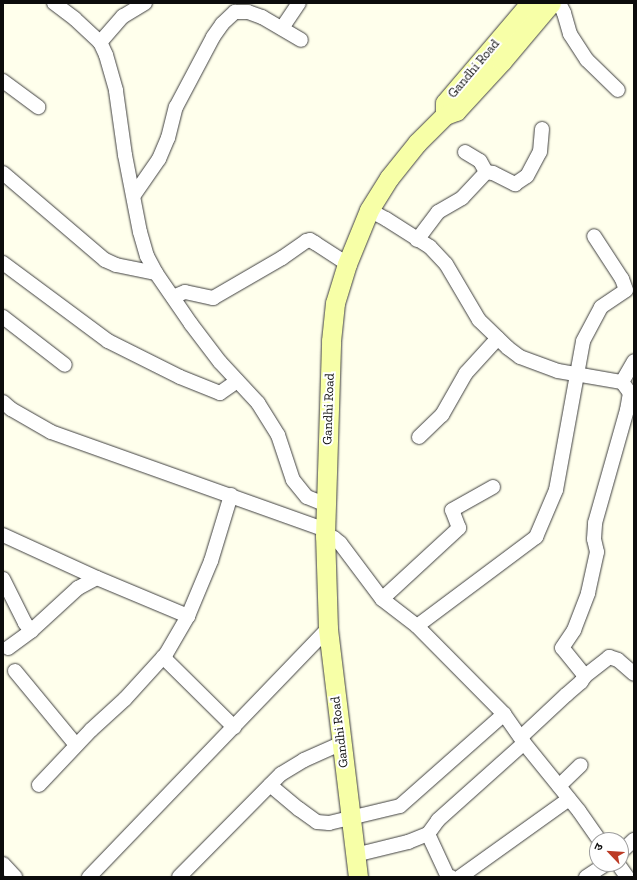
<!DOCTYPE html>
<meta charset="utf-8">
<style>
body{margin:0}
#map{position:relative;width:637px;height:880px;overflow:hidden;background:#ffffec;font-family:"Zilla Slab","Noto Sans Devanagari",serif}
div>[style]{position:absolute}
.roads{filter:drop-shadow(0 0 1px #3f3f3f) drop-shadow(0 0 1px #3f3f3f)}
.street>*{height:14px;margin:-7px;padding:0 7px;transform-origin:7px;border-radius:7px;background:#fff}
.secondary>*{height:19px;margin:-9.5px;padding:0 9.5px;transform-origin:9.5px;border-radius:9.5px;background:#f7ffa7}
span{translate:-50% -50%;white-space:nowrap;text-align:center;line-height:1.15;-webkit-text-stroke:4px #fff;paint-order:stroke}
.street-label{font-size:13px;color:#0c0c0c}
.frame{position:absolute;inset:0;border:4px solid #0c0c0c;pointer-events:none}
.north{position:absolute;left:589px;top:832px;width:40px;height:40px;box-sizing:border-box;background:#fff;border:1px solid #9e9e9e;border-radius:50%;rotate:295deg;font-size:11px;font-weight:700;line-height:16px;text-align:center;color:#0c0c0c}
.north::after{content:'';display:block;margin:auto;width:14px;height:18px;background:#bc3b25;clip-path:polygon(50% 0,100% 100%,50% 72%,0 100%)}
</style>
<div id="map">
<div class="roads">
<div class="street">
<div style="left:54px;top:3px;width:26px;rotate:37deg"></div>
<div style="left:75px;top:19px;width:34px;rotate:43deg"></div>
<div style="left:145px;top:3px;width:26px;rotate:149deg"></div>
<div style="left:123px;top:16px;width:35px;rotate:131deg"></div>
<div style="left:100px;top:42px;width:14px;rotate:65deg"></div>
<div style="left:106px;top:55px;width:37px;rotate:74deg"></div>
<div style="left:116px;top:91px;width:65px;rotate:82deg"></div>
<div style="left:125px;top:155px;width:78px;rotate:79deg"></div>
<div style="left:140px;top:232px;width:25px;rotate:74deg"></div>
<div style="left:147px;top:256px;width:19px;rotate:62deg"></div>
<div style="left:156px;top:273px;width:62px;rotate:55.5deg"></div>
<div style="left:191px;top:324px;width:48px;rotate:52.7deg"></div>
<div style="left:220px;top:362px;width:56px;rotate:47.2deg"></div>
<div style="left:258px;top:403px;width:38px;rotate:58deg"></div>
<div style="left:278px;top:435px;width:47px;rotate:71.6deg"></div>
<div style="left:293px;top:480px;width:22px;rotate:51deg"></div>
<div style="left:307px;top:497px;width:18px;rotate:22deg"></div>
<div style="left:559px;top:3px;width:11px;rotate:63deg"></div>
<div style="left:564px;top:13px;width:22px;rotate:74deg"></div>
<div style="left:570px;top:34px;width:31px;rotate:57deg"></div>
<div style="left:587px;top:60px;width:43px;rotate:44.1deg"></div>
<div style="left:282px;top:28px;width:30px;rotate:-56deg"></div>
<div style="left:3px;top:81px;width:44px;rotate:36.6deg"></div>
<div style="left:465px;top:152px;width:17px;rotate:31deg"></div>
<div style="left:480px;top:161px;width:13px;rotate:61deg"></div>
<div style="left:3px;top:173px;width:134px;rotate:40.5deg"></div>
<div style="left:105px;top:260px;width:12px;rotate:24deg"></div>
<div style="left:116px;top:265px;width:41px;rotate:11.3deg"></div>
<div style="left:134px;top:195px;width:44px;rotate:-55.2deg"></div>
<div style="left:159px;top:159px;width:23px;rotate:-67deg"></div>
<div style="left:168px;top:138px;width:32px;rotate:-76deg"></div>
<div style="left:176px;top:107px;width:79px;rotate:-62.1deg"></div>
<div style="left:213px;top:37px;width:16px;rotate:-55deg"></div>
<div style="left:222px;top:24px;width:18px;rotate:-43deg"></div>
<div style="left:235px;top:12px;width:13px"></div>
<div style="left:248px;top:12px;width:15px;rotate:20deg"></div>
<div style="left:262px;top:17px;width:45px;rotate:30.5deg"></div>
<div style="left:369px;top:210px;width:19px;rotate:28deg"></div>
<div style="left:386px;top:219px;width:52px;rotate:32.5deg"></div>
<div style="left:430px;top:247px;width:23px;rotate:47deg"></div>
<div style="left:446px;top:264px;width:65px;rotate:59.5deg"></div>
<div style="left:479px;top:320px;width:40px;rotate:44deg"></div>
<div style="left:508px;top:348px;width:15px;rotate:37deg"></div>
<div style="left:520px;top:357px;width:40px;rotate:20.2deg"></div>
<div style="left:558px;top:371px;width:65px;rotate:9.8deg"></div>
<div style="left:622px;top:382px;width:24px;rotate:-60deg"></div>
<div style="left:417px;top:240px;width:35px;rotate:-53deg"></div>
<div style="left:438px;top:212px;width:28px;rotate:-30deg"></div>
<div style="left:462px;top:198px;width:35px;rotate:-47deg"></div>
<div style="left:486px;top:172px;width:7px;rotate:8deg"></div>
<div style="left:493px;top:173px;width:25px;rotate:27deg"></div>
<div style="left:515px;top:184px;width:14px;rotate:-34deg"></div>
<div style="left:527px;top:176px;width:27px;rotate:-62deg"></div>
<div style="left:540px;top:152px;width:23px;rotate:-85deg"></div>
<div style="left:3px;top:263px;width:131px;rotate:36.6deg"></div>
<div style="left:108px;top:341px;width:80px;rotate:26.6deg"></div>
<div style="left:180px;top:377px;width:43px;rotate:21.8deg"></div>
<div style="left:220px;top:393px;width:21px;rotate:-35deg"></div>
<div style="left:173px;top:297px;width:13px;rotate:-23deg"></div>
<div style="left:185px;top:292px;width:29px;rotate:12deg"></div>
<div style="left:213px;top:298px;width:80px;rotate:-30.1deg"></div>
<div style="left:282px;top:258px;width:29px;rotate:-35deg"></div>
<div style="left:306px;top:241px;width:4px;rotate:-14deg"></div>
<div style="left:310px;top:240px;width:6px;rotate:31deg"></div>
<div style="left:315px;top:243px;width:38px;rotate:33deg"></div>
<div style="left:3px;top:317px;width:78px;rotate:37.7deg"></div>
<div style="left:3px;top:402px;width:11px;rotate:41deg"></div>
<div style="left:11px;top:409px;width:46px;rotate:29.9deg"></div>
<div style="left:51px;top:432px;width:290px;rotate:19.6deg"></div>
<div style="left:419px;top:437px;width:32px;rotate:-44deg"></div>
<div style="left:442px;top:415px;width:48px;rotate:-60.3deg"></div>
<div style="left:466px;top:373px;width:47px;rotate:-47.6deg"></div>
<div style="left:3px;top:535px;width:103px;rotate:24.6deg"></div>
<div style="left:97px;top:578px;width:99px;rotate:22.7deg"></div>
<div style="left:325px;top:536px;width:9px;rotate:13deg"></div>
<div style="left:334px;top:538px;width:8px;rotate:40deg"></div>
<div style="left:340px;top:543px;width:70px;rotate:53.1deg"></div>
<div style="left:3px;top:579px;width:49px;rotate:63.4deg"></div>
<div style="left:25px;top:623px;width:10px;rotate:53deg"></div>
<div style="left:417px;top:626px;width:149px;rotate:-36.8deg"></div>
<div style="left:536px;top:537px;width:51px;rotate:-66.9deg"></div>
<div style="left:556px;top:490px;width:151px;rotate:-79.7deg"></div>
<div style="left:583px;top:341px;width:38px;rotate:-62deg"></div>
<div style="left:601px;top:307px;width:30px;rotate:-34deg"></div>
<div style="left:626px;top:290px;width:12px;rotate:-110deg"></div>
<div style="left:622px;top:279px;width:51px;rotate:-123.1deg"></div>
<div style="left:8px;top:648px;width:29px;rotate:-36deg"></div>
<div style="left:31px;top:631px;width:64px;rotate:-42.5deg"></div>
<div style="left:78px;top:588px;width:21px;rotate:-28deg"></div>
<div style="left:163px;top:657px;width:100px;rotate:44.6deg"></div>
<div style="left:15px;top:671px;width:96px;rotate:50.5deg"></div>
<div style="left:585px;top:676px;width:31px;rotate:-38deg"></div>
<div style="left:609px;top:657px;width:9px;rotate:18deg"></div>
<div style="left:618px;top:660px;width:21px;rotate:41deg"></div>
<div style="left:504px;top:714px;width:35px;rotate:55deg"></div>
<div style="left:524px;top:743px;width:87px;rotate:51deg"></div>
<div style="left:579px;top:811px;width:35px;rotate:55deg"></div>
<div style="left:521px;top:737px;width:62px;rotate:-43deg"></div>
<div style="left:566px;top:695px;width:20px;rotate:-41deg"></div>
<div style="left:581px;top:682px;width:7px;rotate:-56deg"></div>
<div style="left:585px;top:676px;width:36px;rotate:-129deg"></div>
<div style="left:562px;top:648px;width:22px;rotate:-56deg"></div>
<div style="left:574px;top:630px;width:40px;rotate:-69deg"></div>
<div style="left:588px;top:593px;width:42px;rotate:-77.6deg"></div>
<div style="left:597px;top:552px;width:13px;rotate:-103deg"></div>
<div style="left:594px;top:539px;width:16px;rotate:-86deg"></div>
<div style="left:595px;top:523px;width:117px;rotate:-74.2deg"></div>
<div style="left:627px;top:410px;width:17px;rotate:-80deg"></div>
<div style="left:630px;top:393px;width:14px;rotate:-126deg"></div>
<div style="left:39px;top:785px;width:76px;rotate:-46.6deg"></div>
<div style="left:91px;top:730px;width:46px;rotate:-42.4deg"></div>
<div style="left:125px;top:699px;width:61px;rotate:-47.7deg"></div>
<div style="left:166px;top:654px;width:44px;rotate:-59.9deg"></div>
<div style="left:188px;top:616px;width:60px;rotate:-67.3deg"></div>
<div style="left:211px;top:561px;width:69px;rotate:-73.1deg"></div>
<div style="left:270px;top:785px;width:38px;rotate:40deg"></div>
<div style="left:299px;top:809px;width:22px;rotate:36deg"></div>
<div style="left:317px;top:822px;width:12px;rotate:5deg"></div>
<div style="left:329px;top:823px;width:73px;rotate:-13.5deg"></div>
<div style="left:400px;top:806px;width:139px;rotate:-41.5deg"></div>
<div style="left:504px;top:714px;width:124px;rotate:-134.7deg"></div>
<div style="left:417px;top:626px;width:44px;rotate:-142.4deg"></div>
<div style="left:382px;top:599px;width:105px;rotate:-42.7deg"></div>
<div style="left:459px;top:528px;width:19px;rotate:-111deg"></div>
<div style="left:452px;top:510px;width:47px;rotate:-29.3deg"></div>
<div style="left:559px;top:786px;width:30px;rotate:-44deg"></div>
<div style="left:428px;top:834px;width:17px;rotate:-54deg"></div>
<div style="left:438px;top:820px;width:115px;rotate:-41.8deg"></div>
<div style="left:621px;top:852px;width:18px;rotate:-43deg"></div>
<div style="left:355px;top:855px;width:55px;rotate:-13.8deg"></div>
<div style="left:408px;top:842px;width:22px;rotate:-22deg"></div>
<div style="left:428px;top:834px;width:47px;rotate:65.1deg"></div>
<div style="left:448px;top:877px;width:3px"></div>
<div style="left:3px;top:864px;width:18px;rotate:47deg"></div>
<div style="left:618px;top:864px;width:16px;rotate:55deg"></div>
<div style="left:89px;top:877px;width:344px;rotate:-46.1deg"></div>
<div style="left:179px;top:877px;width:145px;rotate:-45.3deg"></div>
<div style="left:281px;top:774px;width:27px;rotate:-31deg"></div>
<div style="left:304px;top:760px;width:42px;rotate:-24.1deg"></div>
<div style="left:460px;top:877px;width:134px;rotate:-35.6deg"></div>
<div style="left:586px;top:877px;width:24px;rotate:-33deg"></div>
</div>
<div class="secondary">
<div style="left:445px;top:115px;width:12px;rotate:-90deg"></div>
<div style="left:445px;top:103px;width:131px;rotate:-49.6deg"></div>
<div style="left:358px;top:877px;width:250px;rotate:-96.9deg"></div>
<div style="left:328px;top:629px;width:93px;rotate:-91.8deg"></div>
<div style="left:325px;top:536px;width:195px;rotate:-88.2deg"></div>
<div style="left:331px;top:341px;width:38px;rotate:-84deg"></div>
<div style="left:335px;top:303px;width:41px;rotate:-72.9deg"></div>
<div style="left:347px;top:264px;width:58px;rotate:-67.8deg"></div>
<div style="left:369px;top:210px;width:38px;rotate:-58deg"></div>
<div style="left:389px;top:178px;width:45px;rotate:-51.3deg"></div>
<div style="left:417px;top:143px;width:40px;rotate:-45deg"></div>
<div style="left:445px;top:115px;width:12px;rotate:-20deg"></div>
<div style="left:456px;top:111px;width:68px;rotate:-47.4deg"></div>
<div style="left:502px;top:61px;width:76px;rotate:-49.8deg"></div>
</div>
</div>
<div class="street-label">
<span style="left:474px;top:69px;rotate:-50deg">Gandhi Road</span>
<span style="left:329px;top:409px;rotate:-88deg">Gandhi Road</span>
<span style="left:340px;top:732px;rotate:-97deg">Gandhi Road</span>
</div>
<div class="frame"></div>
<div class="north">उ</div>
</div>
